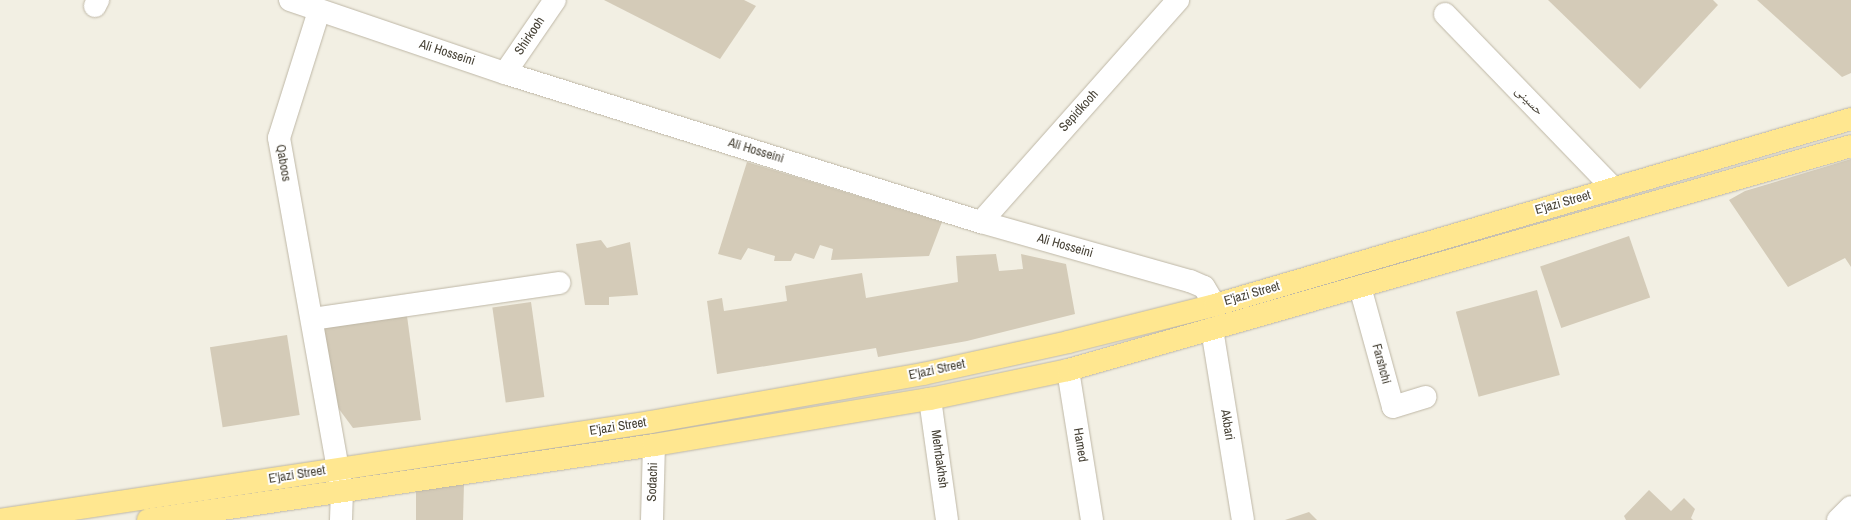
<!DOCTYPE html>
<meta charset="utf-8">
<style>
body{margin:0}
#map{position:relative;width:1851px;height:520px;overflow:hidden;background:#f2efe3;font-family:"Archivo Narrow","Noto Naskh Arabic",sans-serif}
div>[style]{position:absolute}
.building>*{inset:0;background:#d4cbb8;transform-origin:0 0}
.roads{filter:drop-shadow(0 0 1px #beb7a6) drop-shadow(0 0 1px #beb7a6)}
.minor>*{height:22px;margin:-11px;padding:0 11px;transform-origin:11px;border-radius:11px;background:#fff}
.major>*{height:22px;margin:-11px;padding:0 11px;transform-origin:11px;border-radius:11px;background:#ffe790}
span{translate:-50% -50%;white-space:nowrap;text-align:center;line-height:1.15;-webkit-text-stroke:4px #fff;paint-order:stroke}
.street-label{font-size:13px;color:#443f33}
</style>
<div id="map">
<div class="building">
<div style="clip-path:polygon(604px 0,744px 0,756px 6px,720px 59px)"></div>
<div style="clip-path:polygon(1548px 0,1713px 0,1718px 5px,1640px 89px)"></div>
<div style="clip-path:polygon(1757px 0,1851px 0,1851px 73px,1842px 77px)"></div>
<div style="clip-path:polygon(1851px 159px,1851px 267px,1845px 258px,1788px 287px,1729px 200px,1745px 191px)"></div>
<div style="clip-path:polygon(747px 162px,942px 222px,929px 256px,831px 260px,833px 249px,820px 245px,814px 259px,795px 253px,791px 261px,774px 261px,775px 256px,748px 248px,741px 260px,718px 254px)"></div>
<div style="left:1629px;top:236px;width:65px;height:94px;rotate:71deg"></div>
<div style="clip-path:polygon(601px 240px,607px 248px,630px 242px,638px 295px,609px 297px,609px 305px,585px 305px,576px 244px)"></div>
<div style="clip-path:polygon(996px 254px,999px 271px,1023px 269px,1021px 254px,1066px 264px,1075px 314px,967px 341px,878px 357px,876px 348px,717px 374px,707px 301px,722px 298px,724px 311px,787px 301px,785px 286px,862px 273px,866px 298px,958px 282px,956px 256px)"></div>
<div style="left:1537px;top:290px;width:88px;height:84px;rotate:75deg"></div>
<div style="left:531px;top:302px;width:96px;height:39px;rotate:82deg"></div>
<div style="clip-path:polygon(407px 316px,421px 420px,353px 428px,336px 405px,323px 328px)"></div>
<div style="left:287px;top:335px;width:81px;height:78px;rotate:81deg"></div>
<div style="clip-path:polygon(464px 483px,463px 520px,416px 520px,416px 491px)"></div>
<div style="clip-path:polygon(1649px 490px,1671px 511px,1684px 498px,1695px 509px,1691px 518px,1693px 520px,1626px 520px,1624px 516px)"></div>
<div style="clip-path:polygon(1309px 512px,1317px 520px,1285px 520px)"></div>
</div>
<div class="roads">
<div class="minor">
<div style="left:290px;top:0;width:227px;rotate:18.8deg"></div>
<div style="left:505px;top:73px;width:499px;rotate:17.4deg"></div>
<div style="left:981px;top:222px;width:217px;rotate:15.8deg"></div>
<div style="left:1190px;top:281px;width:15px;rotate:23deg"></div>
<div style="left:1204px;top:287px;width:21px;rotate:59deg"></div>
<div style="left:95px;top:6px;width:7px;rotate:-63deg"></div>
<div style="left:319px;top:11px;width:133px;rotate:107.5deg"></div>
<div style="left:279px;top:138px;width:359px;rotate:79.9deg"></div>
<div style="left:342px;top:491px;width:29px;rotate:92deg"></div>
<div style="left:1445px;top:14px;width:242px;rotate:46deg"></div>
<div style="left:505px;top:73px;width:88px;rotate:-55.6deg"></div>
<div style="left:981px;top:222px;width:297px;rotate:-48.4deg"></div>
<div style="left:1360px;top:287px;width:124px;rotate:74.6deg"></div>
<div style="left:1393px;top:407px;width:34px;rotate:-17deg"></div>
<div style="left:312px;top:319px;width:250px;rotate:-8.3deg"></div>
<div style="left:1212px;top:329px;width:193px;rotate:80.8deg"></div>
<div style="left:1068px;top:370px;width:152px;rotate:80.9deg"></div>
<div style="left:930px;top:399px;width:122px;rotate:82deg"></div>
<div style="left:652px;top:520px;width:75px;rotate:-88.5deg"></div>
<div style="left:1838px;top:520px;width:18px;rotate:-45deg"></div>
</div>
<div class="major">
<div style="left:0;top:520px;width:658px;rotate:-8.56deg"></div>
<div style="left:651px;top:422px;width:276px;rotate:-10deg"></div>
<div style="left:923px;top:374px;width:148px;rotate:-12.4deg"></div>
<div style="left:1068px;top:342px;width:152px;rotate:-14.1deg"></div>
<div style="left:1215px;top:305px;width:663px;rotate:-16.3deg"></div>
<div style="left:148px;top:520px;width:512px;rotate:-8.43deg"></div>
<div style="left:654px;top:445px;width:280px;rotate:-9.5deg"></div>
<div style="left:930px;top:399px;width:141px;rotate:-11.9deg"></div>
<div style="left:1068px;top:370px;width:814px;rotate:-15.96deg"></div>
</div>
</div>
<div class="street-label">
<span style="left:530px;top:36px;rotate:-56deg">Shirkooh</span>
<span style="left:447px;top:53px;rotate:18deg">Ali Hosseini</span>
<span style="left:1529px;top:101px;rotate:46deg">حسینی</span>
<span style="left:1079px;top:111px;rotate:-48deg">Sepidkooh</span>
<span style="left:756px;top:151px;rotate:17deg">Ali Hosseini</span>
<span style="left:283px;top:163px;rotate:80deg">Qaboos</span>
<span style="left:1563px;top:203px;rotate:-16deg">E'jazi Street</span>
<span style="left:1065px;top:246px;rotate:16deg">Ali Hosseini</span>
<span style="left:1252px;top:294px;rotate:-16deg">E'jazi Street</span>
<span style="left:1381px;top:364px;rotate:75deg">Farshchi</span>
<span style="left:937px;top:370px;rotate:-12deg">E'jazi Street</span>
<span style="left:1227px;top:425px;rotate:81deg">Akbari</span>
<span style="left:618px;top:427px;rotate:-9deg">E'jazi Street</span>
<span style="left:1080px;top:445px;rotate:81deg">Hamed</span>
<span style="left:939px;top:459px;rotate:82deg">Mehrbakhsh</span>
<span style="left:297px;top:475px;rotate:-9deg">E'jazi Street</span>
<span style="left:653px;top:482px;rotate:-88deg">Sodachi</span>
</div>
</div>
